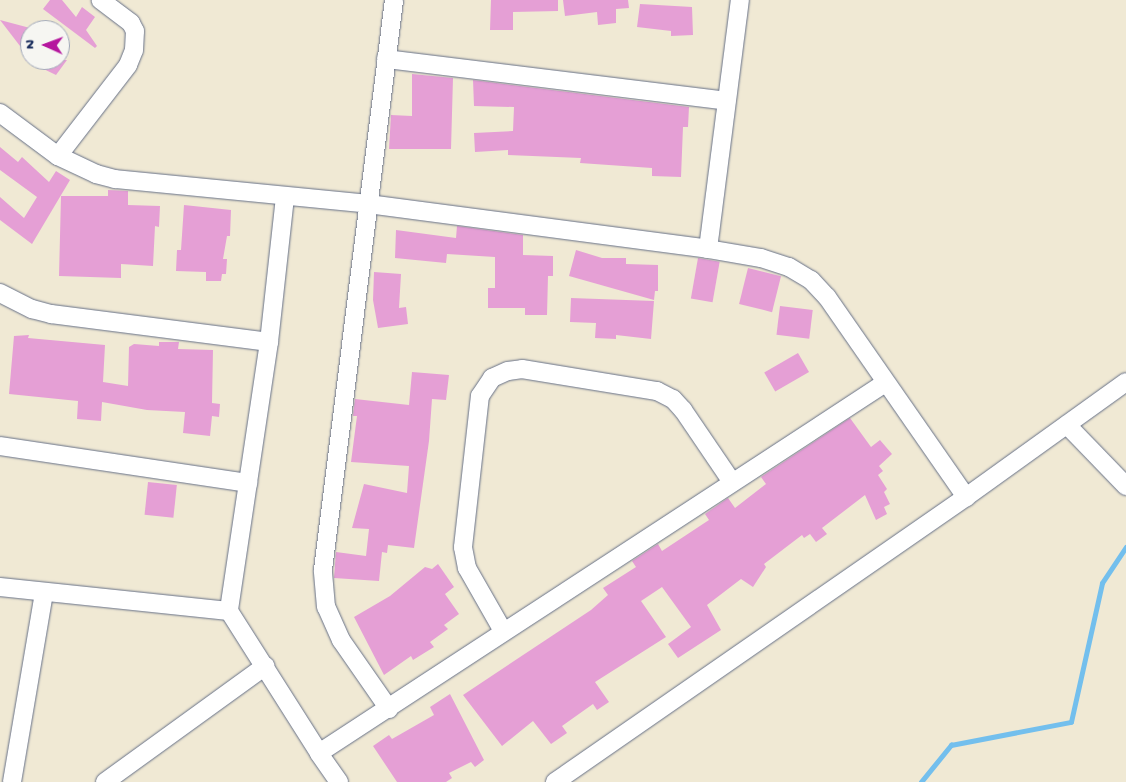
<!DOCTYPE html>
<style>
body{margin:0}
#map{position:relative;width:1126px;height:782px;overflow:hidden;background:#f0e9d4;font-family:"Gochi Hand",sans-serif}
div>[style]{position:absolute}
.stream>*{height:4.5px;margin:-2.25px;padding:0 2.25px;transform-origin:2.25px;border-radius:2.25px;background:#73bfed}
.building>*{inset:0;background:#e59fd5;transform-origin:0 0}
.roads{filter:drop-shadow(0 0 1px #667087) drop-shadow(0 0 1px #667087)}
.minor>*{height:18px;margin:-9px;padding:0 9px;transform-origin:9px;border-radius:9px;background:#fff}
span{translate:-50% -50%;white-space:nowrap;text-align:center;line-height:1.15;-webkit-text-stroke:4px #f6f6f2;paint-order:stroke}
.north{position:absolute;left:20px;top:20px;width:50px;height:50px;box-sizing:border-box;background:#f6f6f2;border:1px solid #9ea6b7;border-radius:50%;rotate:272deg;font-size:14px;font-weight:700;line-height:20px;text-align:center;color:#1b2f5e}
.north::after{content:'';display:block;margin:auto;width:18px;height:22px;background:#b5179e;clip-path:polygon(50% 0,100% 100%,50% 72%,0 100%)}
</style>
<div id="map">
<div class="stream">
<div style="left:921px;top:782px;width:48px;rotate:-51deg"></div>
<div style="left:951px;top:745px;width:122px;rotate:-10.9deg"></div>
<div style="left:1071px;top:722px;width:142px;rotate:-77.4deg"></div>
<div style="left:1102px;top:583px;width:43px;rotate:-56.3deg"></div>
</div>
<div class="building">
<div style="clip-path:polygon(50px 0,62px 0,76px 17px,82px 7px,95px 17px,86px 30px,97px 46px,95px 48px,43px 9px)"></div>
<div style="clip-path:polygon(491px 0,558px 0,558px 11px,513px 12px,513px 30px,490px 30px)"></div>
<div style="clip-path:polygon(563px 0,628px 0,629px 8px,616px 9px,616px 23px,598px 25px,597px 12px,565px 16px)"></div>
<div style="clip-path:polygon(640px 4px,692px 7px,693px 35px,671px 36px,671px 31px,637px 27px)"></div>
<div style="clip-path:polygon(0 20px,30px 28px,30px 52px,20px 46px)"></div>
<div style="clip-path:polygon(25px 60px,67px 60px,56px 75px)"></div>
<div style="clip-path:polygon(412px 74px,453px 78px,451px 149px,389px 149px,391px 115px,412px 116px)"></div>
<div style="clip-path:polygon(473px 80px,689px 107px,688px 127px,683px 127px,681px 177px,652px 176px,652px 168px,580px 163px,581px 158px,508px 155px,508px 150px,475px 152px,474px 133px,513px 131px,514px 107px,474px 106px)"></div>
<div style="clip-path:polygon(0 147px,18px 162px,22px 157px,49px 182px,56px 171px,70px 180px,32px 244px,0 220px,0 197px,24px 218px,37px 197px,0 170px)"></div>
<div style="clip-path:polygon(108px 190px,128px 191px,128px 205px,160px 206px,159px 227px,155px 226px,153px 266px,121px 264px,121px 278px,59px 276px,61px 196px,108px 196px)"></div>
<div style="clip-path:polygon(184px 205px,231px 210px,230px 236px,227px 236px,223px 259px,227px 259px,226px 274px,222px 274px,221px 281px,206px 281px,206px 272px,176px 271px,177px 250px,181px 250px)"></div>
<div style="clip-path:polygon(457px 226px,523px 235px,523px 255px,553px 256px,553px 276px,548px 276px,547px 315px,525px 315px,525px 308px,488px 308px,488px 288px,495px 288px,495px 257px,447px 254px,446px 263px,395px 258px,396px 230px,456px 238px)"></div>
<div style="clip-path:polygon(576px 250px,602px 258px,626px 258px,626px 264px,658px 265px,658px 291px,655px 291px,654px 300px,569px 276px)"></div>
<div style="left:698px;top:258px;width:22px;height:41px;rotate:10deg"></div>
<div style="left:748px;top:268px;width:34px;height:37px;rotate:14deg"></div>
<div style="clip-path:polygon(374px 272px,401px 274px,399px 308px,406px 307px,408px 324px,378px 328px,373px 300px)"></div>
<div style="clip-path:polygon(571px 298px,654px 301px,651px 339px,616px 335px,616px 339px,595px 338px,596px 323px,570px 322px)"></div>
<div style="left:780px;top:306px;width:33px;height:29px;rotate:7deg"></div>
<div style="clip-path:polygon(29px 335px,28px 338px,105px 345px,103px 382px,128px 386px,129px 347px,134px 344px,159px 346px,159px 342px,179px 342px,178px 349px,213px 350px,212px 403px,220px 404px,219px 417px,212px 416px,210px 436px,183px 433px,185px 412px,147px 410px,102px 402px,101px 421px,77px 419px,78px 401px,9px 394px,14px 336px)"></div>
<div style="left:798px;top:353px;width:22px;height:39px;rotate:60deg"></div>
<div style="clip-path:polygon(412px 372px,449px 375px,446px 400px,432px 399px,429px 441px,414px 548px,388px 545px,387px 553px,382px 552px,379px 581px,334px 578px,336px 552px,366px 556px,369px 529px,352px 528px,364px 484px,407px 493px,409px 466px,351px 462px,357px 416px,353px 416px,355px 399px,409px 405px)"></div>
<div style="clip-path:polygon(850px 418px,871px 447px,880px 440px,892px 454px,879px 466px,883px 471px,878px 475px,887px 489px,884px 492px,890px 504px,884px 507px,887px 514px,876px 520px,865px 495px,822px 528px,827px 534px,816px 542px,810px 534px,804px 538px,802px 535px,764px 564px,766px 567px,753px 587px,741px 579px,707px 605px,721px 630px,678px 658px,668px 644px,691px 627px,662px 587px,641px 601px,666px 637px,595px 682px,609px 702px,597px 710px,593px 704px,562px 726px,567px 733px,551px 744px,533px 721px,502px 746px,463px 695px,591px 610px,608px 595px,603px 588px,636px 567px,632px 561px,658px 544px,662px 551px,709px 520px,705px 514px,728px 498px,735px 508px,766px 484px,761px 477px)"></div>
<div style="left:148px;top:482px;width:29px;height:33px;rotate:6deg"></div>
<div style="clip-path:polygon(438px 564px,454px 587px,445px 594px,459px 614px,444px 625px,448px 629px,430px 642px,434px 647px,413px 660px,411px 656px,384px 675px,354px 617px,390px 596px,425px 567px,432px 569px)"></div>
<div style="clip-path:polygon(450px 694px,484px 760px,475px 767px,471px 762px,449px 773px,452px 778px,446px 782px,397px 782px,373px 746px,389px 735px,392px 739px,434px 715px,430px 707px)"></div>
</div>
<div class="roads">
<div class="minor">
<div style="left:386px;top:59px;width:343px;rotate:7deg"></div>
<div style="left:0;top:113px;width:72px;rotate:36.6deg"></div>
<div style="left:58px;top:156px;width:42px;rotate:25.3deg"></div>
<div style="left:96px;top:174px;width:20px;rotate:15deg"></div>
<div style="left:115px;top:179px;width:254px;rotate:5.6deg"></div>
<div style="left:368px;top:204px;width:343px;rotate:7.5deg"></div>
<div style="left:708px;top:249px;width:54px;rotate:9.6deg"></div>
<div style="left:761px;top:258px;width:29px;rotate:18deg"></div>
<div style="left:789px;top:267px;width:26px;rotate:31deg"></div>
<div style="left:811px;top:280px;width:23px;rotate:47deg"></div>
<div style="left:827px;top:297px;width:244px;rotate:55.2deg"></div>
<div style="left:58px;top:156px;width:115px;rotate:-52.4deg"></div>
<div style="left:128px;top:65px;width:16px;rotate:-68deg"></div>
<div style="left:134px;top:50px;width:19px;rotate:-87deg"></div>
<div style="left:135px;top:31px;width:9px;rotate:-117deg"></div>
<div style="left:131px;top:23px;width:38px;rotate:-143deg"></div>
<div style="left:285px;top:197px;width:146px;rotate:96.3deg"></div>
<div style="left:269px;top:342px;width:272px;rotate:98.5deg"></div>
<div style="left:229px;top:611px;width:168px;rotate:57.6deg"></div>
<div style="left:708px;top:249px;width:251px;rotate:-82.7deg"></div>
<div style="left:0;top:293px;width:36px;rotate:27deg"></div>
<div style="left:32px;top:309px;width:20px;rotate:15deg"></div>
<div style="left:51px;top:314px;width:220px;rotate:7.3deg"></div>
<div style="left:1067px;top:425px;width:85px;rotate:46deg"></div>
<div style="left:0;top:446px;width:251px;rotate:8.5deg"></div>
<div style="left:0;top:587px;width:230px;rotate:6deg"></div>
<div style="left:503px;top:631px;width:73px;rotate:-119.7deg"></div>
<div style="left:467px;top:568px;width:21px;rotate:-101deg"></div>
<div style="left:463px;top:547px;width:152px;rotate:-83.6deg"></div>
<div style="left:480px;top:396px;width:22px;rotate:-56deg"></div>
<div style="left:492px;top:378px;width:17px;rotate:-24deg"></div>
<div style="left:508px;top:371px;width:14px;rotate:-8deg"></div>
<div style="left:522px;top:369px;width:137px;rotate:9.3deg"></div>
<div style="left:657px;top:391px;width:18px;rotate:27deg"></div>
<div style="left:673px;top:399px;width:15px;rotate:48deg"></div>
<div style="left:683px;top:410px;width:87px;rotate:55.8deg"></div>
<div style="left:389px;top:709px;width:84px;rotate:-124.8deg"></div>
<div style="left:341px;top:640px;width:36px;rotate:-114deg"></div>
<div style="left:326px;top:607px;width:37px;rotate:-95deg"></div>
<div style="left:323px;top:570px;width:574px;rotate:-82.9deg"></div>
<div style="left:12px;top:782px;width:192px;rotate:-80.4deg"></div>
<div style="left:105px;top:782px;width:198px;rotate:-35.9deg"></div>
<div style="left:339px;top:782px;width:35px;rotate:-125deg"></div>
<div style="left:319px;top:753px;width:676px;rotate:-33.17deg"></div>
<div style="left:555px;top:782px;width:500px;rotate:-34.74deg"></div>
<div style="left:966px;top:497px;width:197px;rotate:-35.7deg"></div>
</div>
</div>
<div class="north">N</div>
</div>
